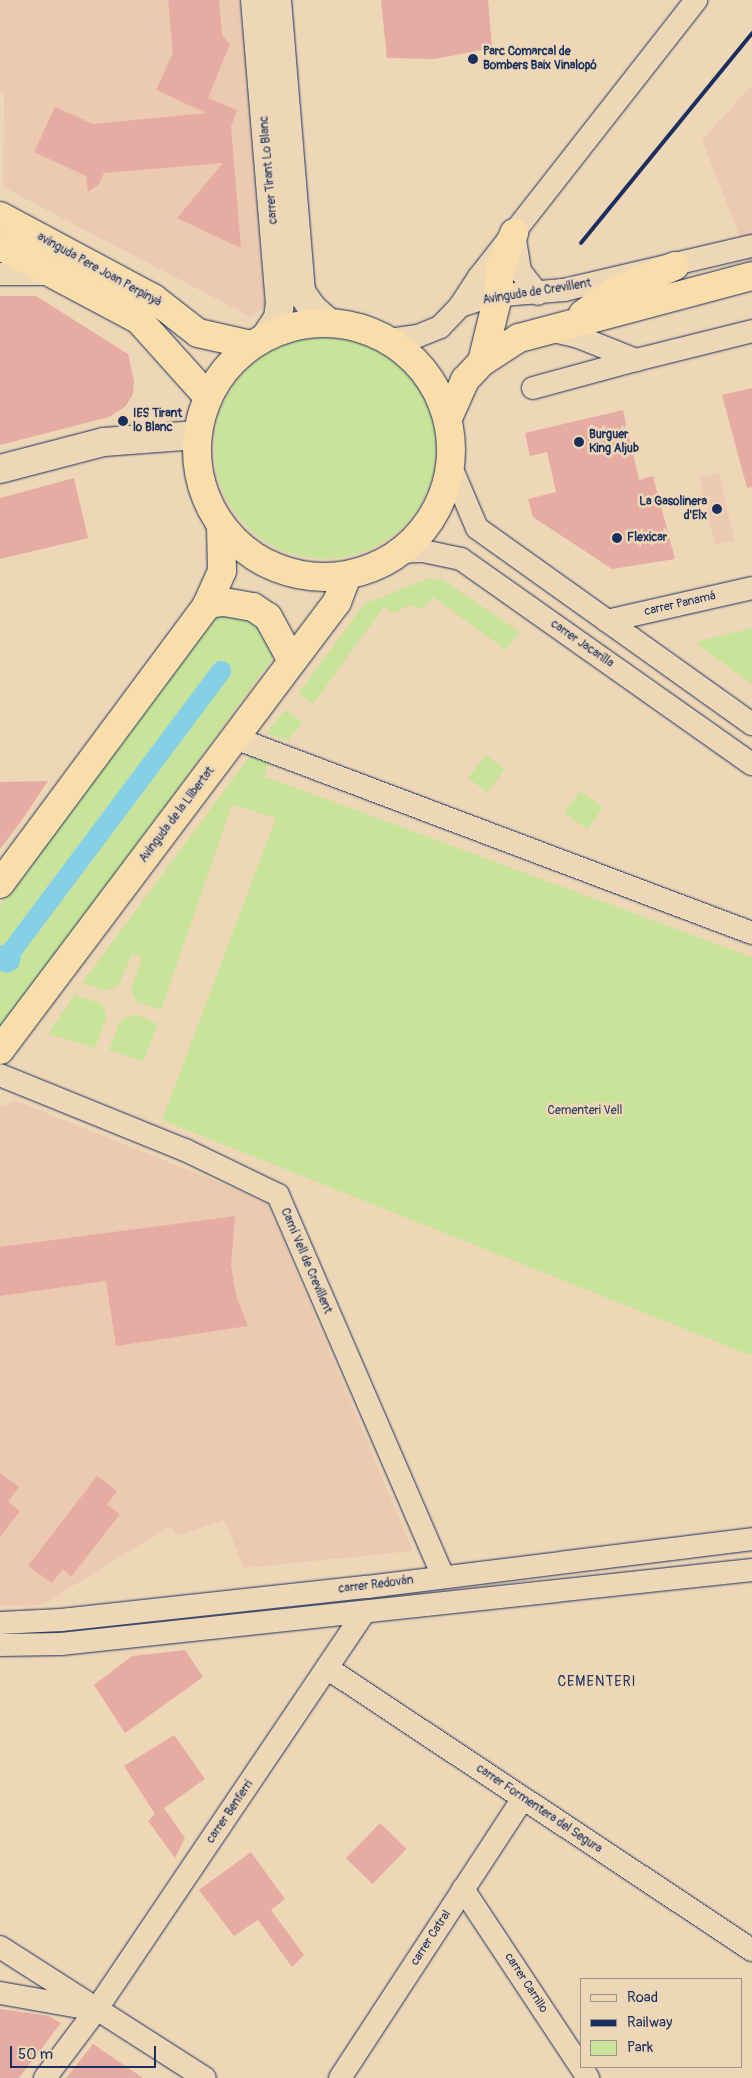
<!DOCTYPE html>
<meta charset="utf-8">
<style>
body{margin:0}
#map{position:relative;width:752px;height:2078px;overflow:hidden;background:#eed7b7;font-family:Pangolin,sans-serif}
div>[style]{position:absolute}
.built>*{inset:0;background:#eccab1;transform-origin:0 0}
.green>*{inset:0;background:#c9e49a;transform-origin:0 0}
.round{border-radius:50%}
.water>*{inset:0;background:#85d0e5}
.canal>*{height:20px;margin:-10px;padding:0 10px;transform-origin:10px;border-radius:10px;background:#85d0e5}
.building>*{inset:0;background:#e6aca3;transform-origin:0 0}
.roads{filter:drop-shadow(0 0 1px #1b2f5e) drop-shadow(0 0 1px #1b2f5e)}
.street>*{height:22px;margin:-11px;padding:0 11px;transform-origin:11px;border-radius:11px;background:#eed7b7}
.secondary>*{height:28px;margin:-14px;padding:0 14px;transform-origin:14px;border-radius:14px;background:#eed7b7}
.highway>*{height:28px;margin:-14px;padding:0 14px;transform-origin:14px;border-radius:14px;background:#f9deab}
.highway>.ring{margin:-14px;padding:0;box-sizing:content-box;background:none;border:28px solid #f9deab;border-radius:50%}
.rail>*{height:4px;margin:-2px;padding:0 2px;transform-origin:2px;border-radius:2px;background:#1b2f5e}
.dots>*{width:14px;height:14px;translate:-50% -50%;box-sizing:border-box;border:2px solid #eed7b7;border-radius:50%}
span{translate:-50% -50%;white-space:nowrap;text-align:center;line-height:1.15;-webkit-text-stroke:5px #eed7b7;paint-order:stroke}
.poi-label{font-size:12px;color:#1b2f5e;font-weight:700}
.left{translate:0 -50%;text-align:left}
.right{translate:-100% -50%;text-align:right}
.street-label{font-size:12px;color:#1b2f5e}
.park-label{font-size:12px;color:#2c4164}
.neighbourhood-label{font-size:14px;color:#1b2f5e;letter-spacing:1px}
.legend{position:absolute;left:580px;top:1978px;width:162px;height:90px;box-sizing:border-box;background:#eed7b7;border:1px solid #9a9493;margin:0;padding:6px 9px;list-style:none;font-size:15px;color:#1b2f5e}
.legend li{display:flex;align-items:center;gap:10px;height:25px}
.legend b{width:25px;border:1px solid #9a9493}
.scale{position:absolute;left:10px;top:2046px;width:146px;height:22px;box-sizing:border-box;border:2px solid #1b2f5e;border-top:0;padding-left:6px;font-size:15px;line-height:18px;white-space:nowrap;color:#1b2f5e;-webkit-text-stroke:4px #eed7b7;paint-order:stroke}
</style>
<div id="map">
<div class="built">
<div style="clip-path:polygon(0 0,240px 0,265px 307px,251px 317px,3px 187px,4px 95px,0 94px)"></div>
<div style="clip-path:polygon(752px 85px,752px 268px,702px 140px)"></div>
<div style="left:719px;top:473px;width:69px;height:20px;rotate:77deg"></div>
<div style="clip-path:polygon(17px 1101px,267px 1202px,413px 1551px,244px 1568px,224px 1520px,177px 1536px,170px 1526px,42px 1605px,0 1606px,0 1106px)"></div>
</div>
<div class="green">
<div class="round" style="left:214px;top:337px;width:222px;height:222px"></div>
<div style="clip-path:polygon(429px 578px,443px 580px,520px 632px,506px 650px,433px 597px,423px 609px,414px 606px,404px 607px,395px 614px,384px 607px,313px 704px,298px 694px,364px 604px)"></div>
<div style="clip-path:polygon(232px 606px,274px 637px,272px 659px,0 1032px,0 905px,218px 614px)"></div>
<div style="clip-path:polygon(752px 628px,752px 684px,697px 644px,699px 641px)"></div>
<div style="clip-path:polygon(285px 710px,303px 722px,288px 741px,266px 733px)"></div>
<div style="clip-path:polygon(252px 753px,270px 759px,264px 776px,752px 957px,752px 1356px,162px 1120px,276px 818px,232px 805px,161px 1010px,137px 1002px,131px 990px,142px 958px,132px 954px,119px 985px,105px 991px,82px 983px)"></div>
<div style="left:486px;top:755px;width:24px;height:29px;rotate:38deg"></div>
<div style="left:580px;top:791px;width:28px;height:27px;rotate:35deg"></div>
<div style="clip-path:polygon(75px 994px,103px 1005px,107px 1017px,95px 1048px,48px 1034px)"></div>
<div style="clip-path:polygon(135px 1014px,158px 1024px,143px 1062px,109px 1050px,120px 1021px)"></div>
</div>
<div class="water">
<div style="clip-path:polygon(6px 944px,17px 948px,21px 958px,18px 968px,8px 973px,0 971px,0 946px)"></div>
</div>
<div class="canal">
<div style="left:11px;top:952px;width:351px;rotate:-53.2deg"></div>
</div>
<div class="building">
<div style="clip-path:polygon(168px 0,219px 0,222px 35px,230px 44px,208px 98px,237px 110px,231px 127px,241px 248px,177px 218px,223px 163px,104px 173px,99px 184px,88px 192px,86px 176px,34px 152px,55px 107px,93px 124px,206px 113px,156px 90px,173px 53px)"></div>
<div style="clip-path:polygon(381px 0,488px 0,492px 48px,435px 59px,387px 58px)"></div>
<div style="clip-path:polygon(0 296px,36px 296px,128px 354px,134px 381px,133px 394px,126px 406px,109px 417px,0 445px)"></div>
<div style="clip-path:polygon(752px 388px,752px 487px,747px 488px,722px 395px)"></div>
<div style="clip-path:polygon(623px 410px,639px 480px,653px 476px,675px 559px,612px 569px,533px 517px,528px 499px,556px 492px,547px 452px,530px 456px,525px 433px)"></div>
<div style="clip-path:polygon(74px 478px,88px 538px,0 559px,0 498px)"></div>
<div style="clip-path:polygon(48px 781px,22px 820px,0 849px,0 782px)"></div>
<div style="clip-path:polygon(235px 1216px,231px 1266px,236px 1295px,248px 1326px,116px 1346px,106px 1281px,0 1296px,0 1247px)"></div>
<div style="clip-path:polygon(0 1473px,19px 1487px,8px 1502px,20px 1511px,0 1537px)"></div>
<div style="clip-path:polygon(97px 1476px,117px 1491px,107px 1505px,120px 1514px,71px 1577px,63px 1569px,52px 1583px,28px 1566px)"></div>
<div style="clip-path:polygon(185px 1650px,203px 1677px,125px 1733px,94px 1685px,132px 1656px)"></div>
<div style="clip-path:polygon(174px 1735px,205px 1779px,164px 1808px,185px 1838px,175px 1858px,148px 1821px,155px 1814px,124px 1766px)"></div>
<div style="left:380px;top:1823px;width:37px;height:49px;rotate:44deg"></div>
<div style="clip-path:polygon(251px 1852px,285px 1899px,271px 1910px,304px 1955px,292px 1967px,258px 1920px,234px 1936px,199px 1890px)"></div>
<div style="clip-path:polygon(0 2009px,49px 2016px,61px 2023px,19px 2078px,0 2078px)"></div>
<div style="clip-path:polygon(93px 2044px,143px 2078px,66px 2078px)"></div>
</div>
<div class="roads">
<div class="street">
<div style="left:514px;top:233px;width:38px;rotate:81deg"></div>
<div style="left:520px;top:271px;width:29px;rotate:52deg"></div>
<div style="left:0;top:274px;width:50px"></div>
<div style="left:460px;top:306px;width:35px;rotate:-57deg"></div>
<div style="left:479px;top:277px;width:352px;rotate:-51.9deg"></div>
<div style="left:549px;top:330px;width:28px;rotate:13deg"></div>
<div style="left:576px;top:336px;width:65px;rotate:21.8deg"></div>
<div style="left:636px;top:360px;width:120px;rotate:-14deg"></div>
<div style="left:389px;top:340px;width:29px;rotate:-8deg"></div>
<div style="left:418px;top:336px;width:24px;rotate:-22deg"></div>
<div style="left:440px;top:327px;width:29px;rotate:-46deg"></div>
<div style="left:460px;top:306px;width:33px;rotate:-18deg"></div>
<div style="left:491px;top:296px;width:73px;rotate:-4.7deg"></div>
<div style="left:564px;top:290px;width:193px;rotate:-13.2deg"></div>
<div style="left:533px;top:388px;width:107px;rotate:-15.2deg"></div>
<div style="left:451px;top:467px;width:66px;rotate:66.9deg"></div>
<div style="left:477px;top:528px;width:338px;rotate:35.5deg"></div>
<div style="left:401px;top:552px;width:22px;rotate:-3deg"></div>
<div style="left:423px;top:551px;width:39px;rotate:12deg"></div>
<div style="left:461px;top:559px;width:356px;rotate:35.2deg"></div>
<div style="left:607px;top:621px;width:149px;rotate:-12.8deg"></div>
<div style="left:235px;top:738px;width:553px;rotate:20.67deg"></div>
<div style="left:0;top:1075px;width:200px;rotate:22.1deg"></div>
<div style="left:185px;top:1150px;width:103px;rotate:25.8deg"></div>
<div style="left:278px;top:1195px;width:416px;rotate:66.6deg"></div>
<div style="left:0;top:1623px;width:61px;rotate:-2.8deg"></div>
<div style="left:61px;top:1620px;width:308px;rotate:-6.2deg"></div>
<div style="left:367px;top:1587px;width:388px;rotate:-7.1deg"></div>
<div style="left:0;top:1645px;width:61px;rotate:-0.9deg"></div>
<div style="left:61px;top:1644px;width:695px;rotate:-6.11deg"></div>
<div style="left:327px;top:1668px;width:510px;rotate:33.57deg"></div>
<div style="left:463px;top:1889px;width:227px;rotate:56.5deg"></div>
<div style="left:0;top:1947px;width:243px;rotate:32.6deg"></div>
<div style="left:0;top:1993px;width:86px;rotate:10deg"></div>
<div style="left:45px;top:2078px;width:85px;rotate:-53.1deg"></div>
<div style="left:96px;top:2010px;width:479px;rotate:-56deg"></div>
<div style="left:340px;top:2078px;width:334px;rotate:-56.8deg"></div>
</div>
<div class="secondary">
<div style="left:255px;top:0;width:303px;rotate:85.3deg"></div>
<div style="left:280px;top:302px;width:16px;rotate:97deg"></div>
<div style="left:278px;top:318px;width:22px;rotate:124deg"></div>
<div style="left:277px;top:0;width:293px;rotate:85.3deg"></div>
<div style="left:301px;top:292px;width:19px;rotate:55deg"></div>
<div style="left:312px;top:308px;width:21px;rotate:41deg"></div>
<div style="left:0;top:469px;width:107px;rotate:-14.6deg"></div>
<div style="left:104px;top:442px;width:93px;rotate:-4.3deg"></div>
</div>
<div class="highway">
<div style="left:0;top:216px;width:174px;rotate:28.2deg"></div>
<div style="left:153px;top:298px;width:57px;rotate:37.9deg"></div>
<div style="left:198px;top:333px;width:54px;rotate:12.8deg"></div>
<div style="left:0;top:246px;width:157px;rotate:28deg"></div>
<div style="left:139px;top:320px;width:103px;rotate:48.1deg"></div>
<div style="left:583px;top:314px;width:37px;rotate:-36deg"></div>
<div style="left:613px;top:292px;width:67px;rotate:-22.8deg"></div>
<div class="ring" style="left:197px;top:323px;width:226px;height:226px"></div>
<div style="left:482px;top:362px;width:68px;rotate:-76.4deg"></div>
<div style="left:498px;top:296px;width:28px;rotate:-86deg"></div>
<div style="left:500px;top:268px;width:38px;rotate:-68deg"></div>
<div style="left:448px;top:418px;width:42px;rotate:-65.9deg"></div>
<div style="left:465px;top:380px;width:25px;rotate:-47deg"></div>
<div style="left:482px;top:362px;width:44px;rotate:-33deg"></div>
<div style="left:519px;top:338px;width:241px;rotate:-14.9deg"></div>
<div style="left:207px;top:604px;width:17px;rotate:-7deg"></div>
<div style="left:224px;top:602px;width:29px;rotate:10deg"></div>
<div style="left:253px;top:607px;width:18px;rotate:34deg"></div>
<div style="left:268px;top:617px;width:50px;rotate:61.4deg"></div>
<div style="left:0;top:884px;width:345px;rotate:-53.4deg"></div>
<div style="left:206px;top:607px;width:39px;rotate:-66deg"></div>
<div style="left:222px;top:571px;width:45px;rotate:-91.3deg"></div>
<div style="left:0;top:1050px;width:561px;rotate:-53.05deg"></div>
<div style="left:337px;top:602px;width:28px;rotate:-69deg"></div>
</div>
</div>
<div class="rail">
<div style="left:581px;top:243px;width:271px;rotate:-50.8deg"></div>
</div>
<div class="dots">
<div style="left:473px;top:59px;background:#1b2f5e"></div>
<div style="left:123px;top:421px;background:#1b2f5e"></div>
<div style="left:579px;top:442px;background:#1b2f5e"></div>
<div style="left:717px;top:509px;background:#1b2f5e"></div>
<div style="left:617px;top:538px;background:#1b2f5e"></div>
</div>
<div class="poi-label">
<span class="left" style="left:483px;top:59px">Parc Comarcal de<br>Bombers Baix Vinalopó</span>
<span class="left" style="left:133px;top:421px">IES Tirant<br>lo Blanc</span>
<span class="left" style="left:589px;top:442px">Burguer<br>King Aljub</span>
<span class="right" style="left:707px;top:509px">La Gasolinera<br>d'Elx</span>
<span class="left" style="left:627px;top:538px">Flexicar</span>
</div>
<div class="street-label">
<span style="left:269px;top:170px;rotate:-95deg">carrer Tirant Lo Blanc</span>
<span style="left:99px;top:270px;rotate:29deg">avinguda Pere Joan Perpinyà</span>
<span style="left:537px;top:292px;rotate:-9deg">Avinguda de Crevillent</span>
<span style="left:680px;top:604px;rotate:-13deg">carrer Panamá</span>
<span style="left:582px;top:644px;rotate:35deg">carrer Jacarilla</span>
<span style="left:177px;top:815px;rotate:-53deg">Avinguda de la Llibertat</span>
<span style="left:306px;top:1261px;rotate:67deg">Camí Vell de Crevillent</span>
<span style="left:376px;top:1585px;rotate:-7deg">carrer Redován</span>
<span style="left:539px;top:1809px;rotate:34deg">carrer Formentera del Segura</span>
<span style="left:230px;top:1812px;rotate:-56deg">carrer Benferri</span>
<span style="left:431px;top:1938px;rotate:-57deg">carrer Catral</span>
<span style="left:526px;top:1983px;rotate:57deg">carrer Carrillo</span>
</div>
<div class="park-label">
<span style="left:585px;top:1111px">Cementeri Vell</span>
</div>
<div class="neighbourhood-label">
<span style="left:597px;top:1682px">CEMENTERI</span>
</div>
<ul class="legend">
<li><b style="height:6px;background:#eed7b7"></b>Road</li>
<li><b style="height:6px;background:#1b2f5e"></b>Railway</li>
<li><b style="height:14px;background:#c9e49a"></b>Park</li>
</ul>
<div class="scale">50 m</div>
</div>
